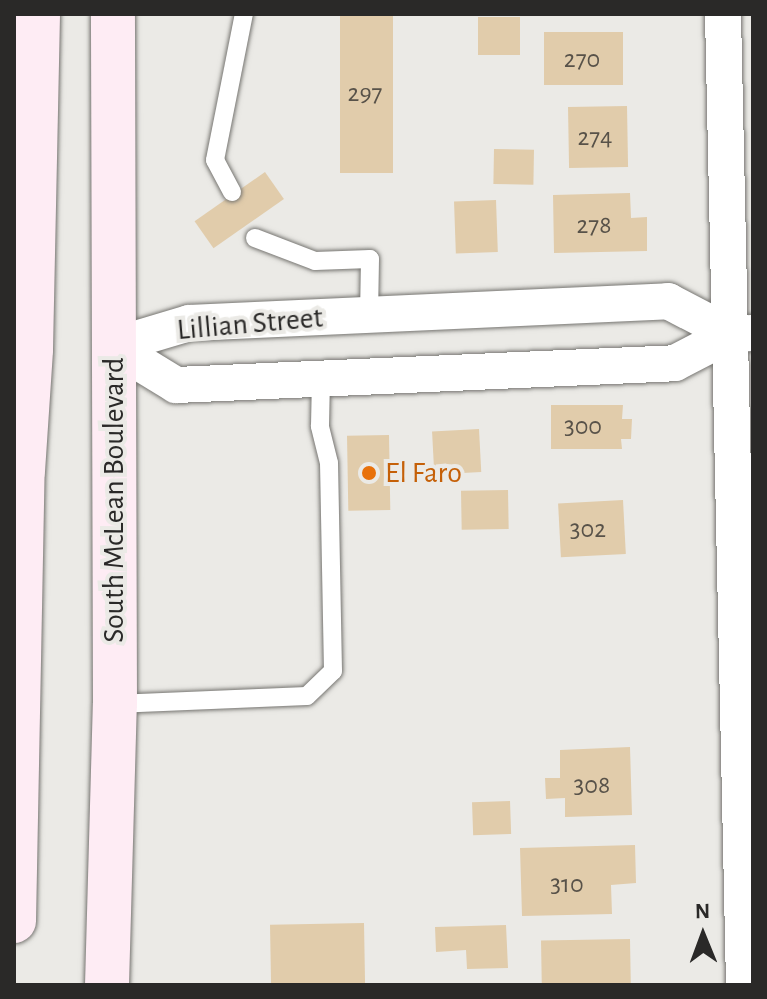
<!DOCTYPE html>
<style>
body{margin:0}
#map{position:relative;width:767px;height:999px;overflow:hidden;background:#ebeae6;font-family:"Alegreya Sans",sans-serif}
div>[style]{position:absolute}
.building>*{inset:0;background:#e1ccab;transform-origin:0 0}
.roads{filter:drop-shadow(0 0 2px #767571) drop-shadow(0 0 2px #767571)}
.service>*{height:18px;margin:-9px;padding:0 9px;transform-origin:9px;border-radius:9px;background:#fff}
.minor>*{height:36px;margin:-18px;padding:0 18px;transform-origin:18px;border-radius:18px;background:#fff}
.secondary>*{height:44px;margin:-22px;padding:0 22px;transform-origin:22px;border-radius:22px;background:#feecf4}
.dots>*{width:22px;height:22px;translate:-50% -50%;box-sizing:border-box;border:4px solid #ebeae6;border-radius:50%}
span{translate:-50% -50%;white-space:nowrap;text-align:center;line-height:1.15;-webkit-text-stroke:8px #ebeae6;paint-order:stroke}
.number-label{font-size:26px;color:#585249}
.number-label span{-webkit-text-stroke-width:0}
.street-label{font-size:30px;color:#2a2928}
.food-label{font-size:30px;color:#c56008}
.left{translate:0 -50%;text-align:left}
.frame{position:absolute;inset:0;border:16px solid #2a2928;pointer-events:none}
.north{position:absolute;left:663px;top:895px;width:80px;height:80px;-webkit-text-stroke:6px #ebeae6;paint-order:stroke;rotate:359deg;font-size:22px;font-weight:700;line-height:32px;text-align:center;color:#2a2928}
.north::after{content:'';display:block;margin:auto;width:28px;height:36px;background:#2a2928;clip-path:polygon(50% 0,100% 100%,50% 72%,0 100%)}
</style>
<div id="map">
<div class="building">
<div style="left:340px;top:14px;width:53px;height:159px"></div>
<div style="left:478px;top:17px;width:42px;height:38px"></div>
<div style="left:623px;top:32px;width:53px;height:79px;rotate:90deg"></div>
<div style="left:627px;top:106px;width:61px;height:59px;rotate:89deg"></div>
<div style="left:494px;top:149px;width:40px;height:35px;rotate:1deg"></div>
<div style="left:265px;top:172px;width:33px;height:86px;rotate:55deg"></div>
<div style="clip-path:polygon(630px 193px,631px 218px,647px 217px,647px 251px,554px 253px,553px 195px)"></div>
<div style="left:496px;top:200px;width:52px;height:42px;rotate:88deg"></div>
<div style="clip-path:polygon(551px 405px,623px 405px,622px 419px,632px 419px,631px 439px,621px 439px,622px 449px,551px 449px)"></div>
<div style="left:479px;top:429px;width:43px;height:47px;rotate:87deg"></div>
<div style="left:389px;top:435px;width:75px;height:42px;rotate:89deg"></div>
<div style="left:508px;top:490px;width:39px;height:47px;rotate:89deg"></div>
<div style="left:623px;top:500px;width:54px;height:65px;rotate:87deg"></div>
<div style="clip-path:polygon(630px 747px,632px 815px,565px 817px,565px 798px,546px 799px,545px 778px,560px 778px,560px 750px)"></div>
<div style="left:510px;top:801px;width:33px;height:38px;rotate:88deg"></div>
<div style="clip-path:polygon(635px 845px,636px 883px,611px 885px,612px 914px,522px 916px,520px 848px)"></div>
<div style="left:364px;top:923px;width:62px;height:94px;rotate:89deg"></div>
<div style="clip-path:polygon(506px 925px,508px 968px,467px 969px,466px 950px,436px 952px,435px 927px)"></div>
<div style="left:630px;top:939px;width:46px;height:89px;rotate:89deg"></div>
</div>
<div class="roads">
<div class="service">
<div style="left:232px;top:192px;width:36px;rotate:-118deg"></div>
<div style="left:215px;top:160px;width:149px;rotate:-78.8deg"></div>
<div style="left:255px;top:238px;width:64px;rotate:21deg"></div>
<div style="left:315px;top:261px;width:55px;rotate:-2.1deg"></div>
<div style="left:370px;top:259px;width:55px;rotate:91deg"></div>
<div style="left:115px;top:704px;width:192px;rotate:-2.4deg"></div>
<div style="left:307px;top:696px;width:36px;rotate:-44deg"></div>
<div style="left:333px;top:671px;width:208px;rotate:-91.1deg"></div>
<div style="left:329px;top:463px;width:38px;rotate:-104deg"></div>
<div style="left:320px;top:426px;width:48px;rotate:-88.8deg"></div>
</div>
<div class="minor">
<div style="left:723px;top:14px;width:971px;rotate:88.76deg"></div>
<div style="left:112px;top:346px;width:75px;rotate:31.4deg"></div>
<div style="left:176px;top:385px;width:499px;rotate:-2.5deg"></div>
<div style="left:675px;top:363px;width:63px;rotate:-27.4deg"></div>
<div style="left:731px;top:334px;width:21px;rotate:-3deg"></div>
<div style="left:112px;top:346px;width:80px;rotate:-16.6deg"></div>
<div style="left:189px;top:323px;width:480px;rotate:-2.6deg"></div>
<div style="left:668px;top:301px;width:71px;rotate:27.6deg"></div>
</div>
<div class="secondary">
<div style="left:14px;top:921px;width:450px;rotate:-88.9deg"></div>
<div style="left:23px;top:471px;width:122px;rotate:-86.2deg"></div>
<div style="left:31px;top:349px;width:335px;rotate:-88.8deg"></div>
<div style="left:107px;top:985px;width:281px;rotate:-88.4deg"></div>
<div style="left:115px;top:704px;width:690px;rotate:-90.17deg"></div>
</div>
</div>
<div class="dots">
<div style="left:369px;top:473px;background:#e8710a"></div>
</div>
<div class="number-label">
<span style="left:582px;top:60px">270</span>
<span style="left:365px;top:94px">297</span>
<span style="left:595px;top:138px">274</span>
<span style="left:594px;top:226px">278</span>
<span style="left:583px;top:427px">300</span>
<span style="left:588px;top:530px">302</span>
<span style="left:592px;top:786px">308</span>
<span style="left:567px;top:885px">310</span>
</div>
<div class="street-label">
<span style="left:250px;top:324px;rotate:-5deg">Lillian Street</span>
<span style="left:114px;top:500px;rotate:-90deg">South McLean Boulevard</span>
</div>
<div class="food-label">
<span class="left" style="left:385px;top:473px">El Faro</span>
</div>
<div class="frame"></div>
<div class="north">N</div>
</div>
